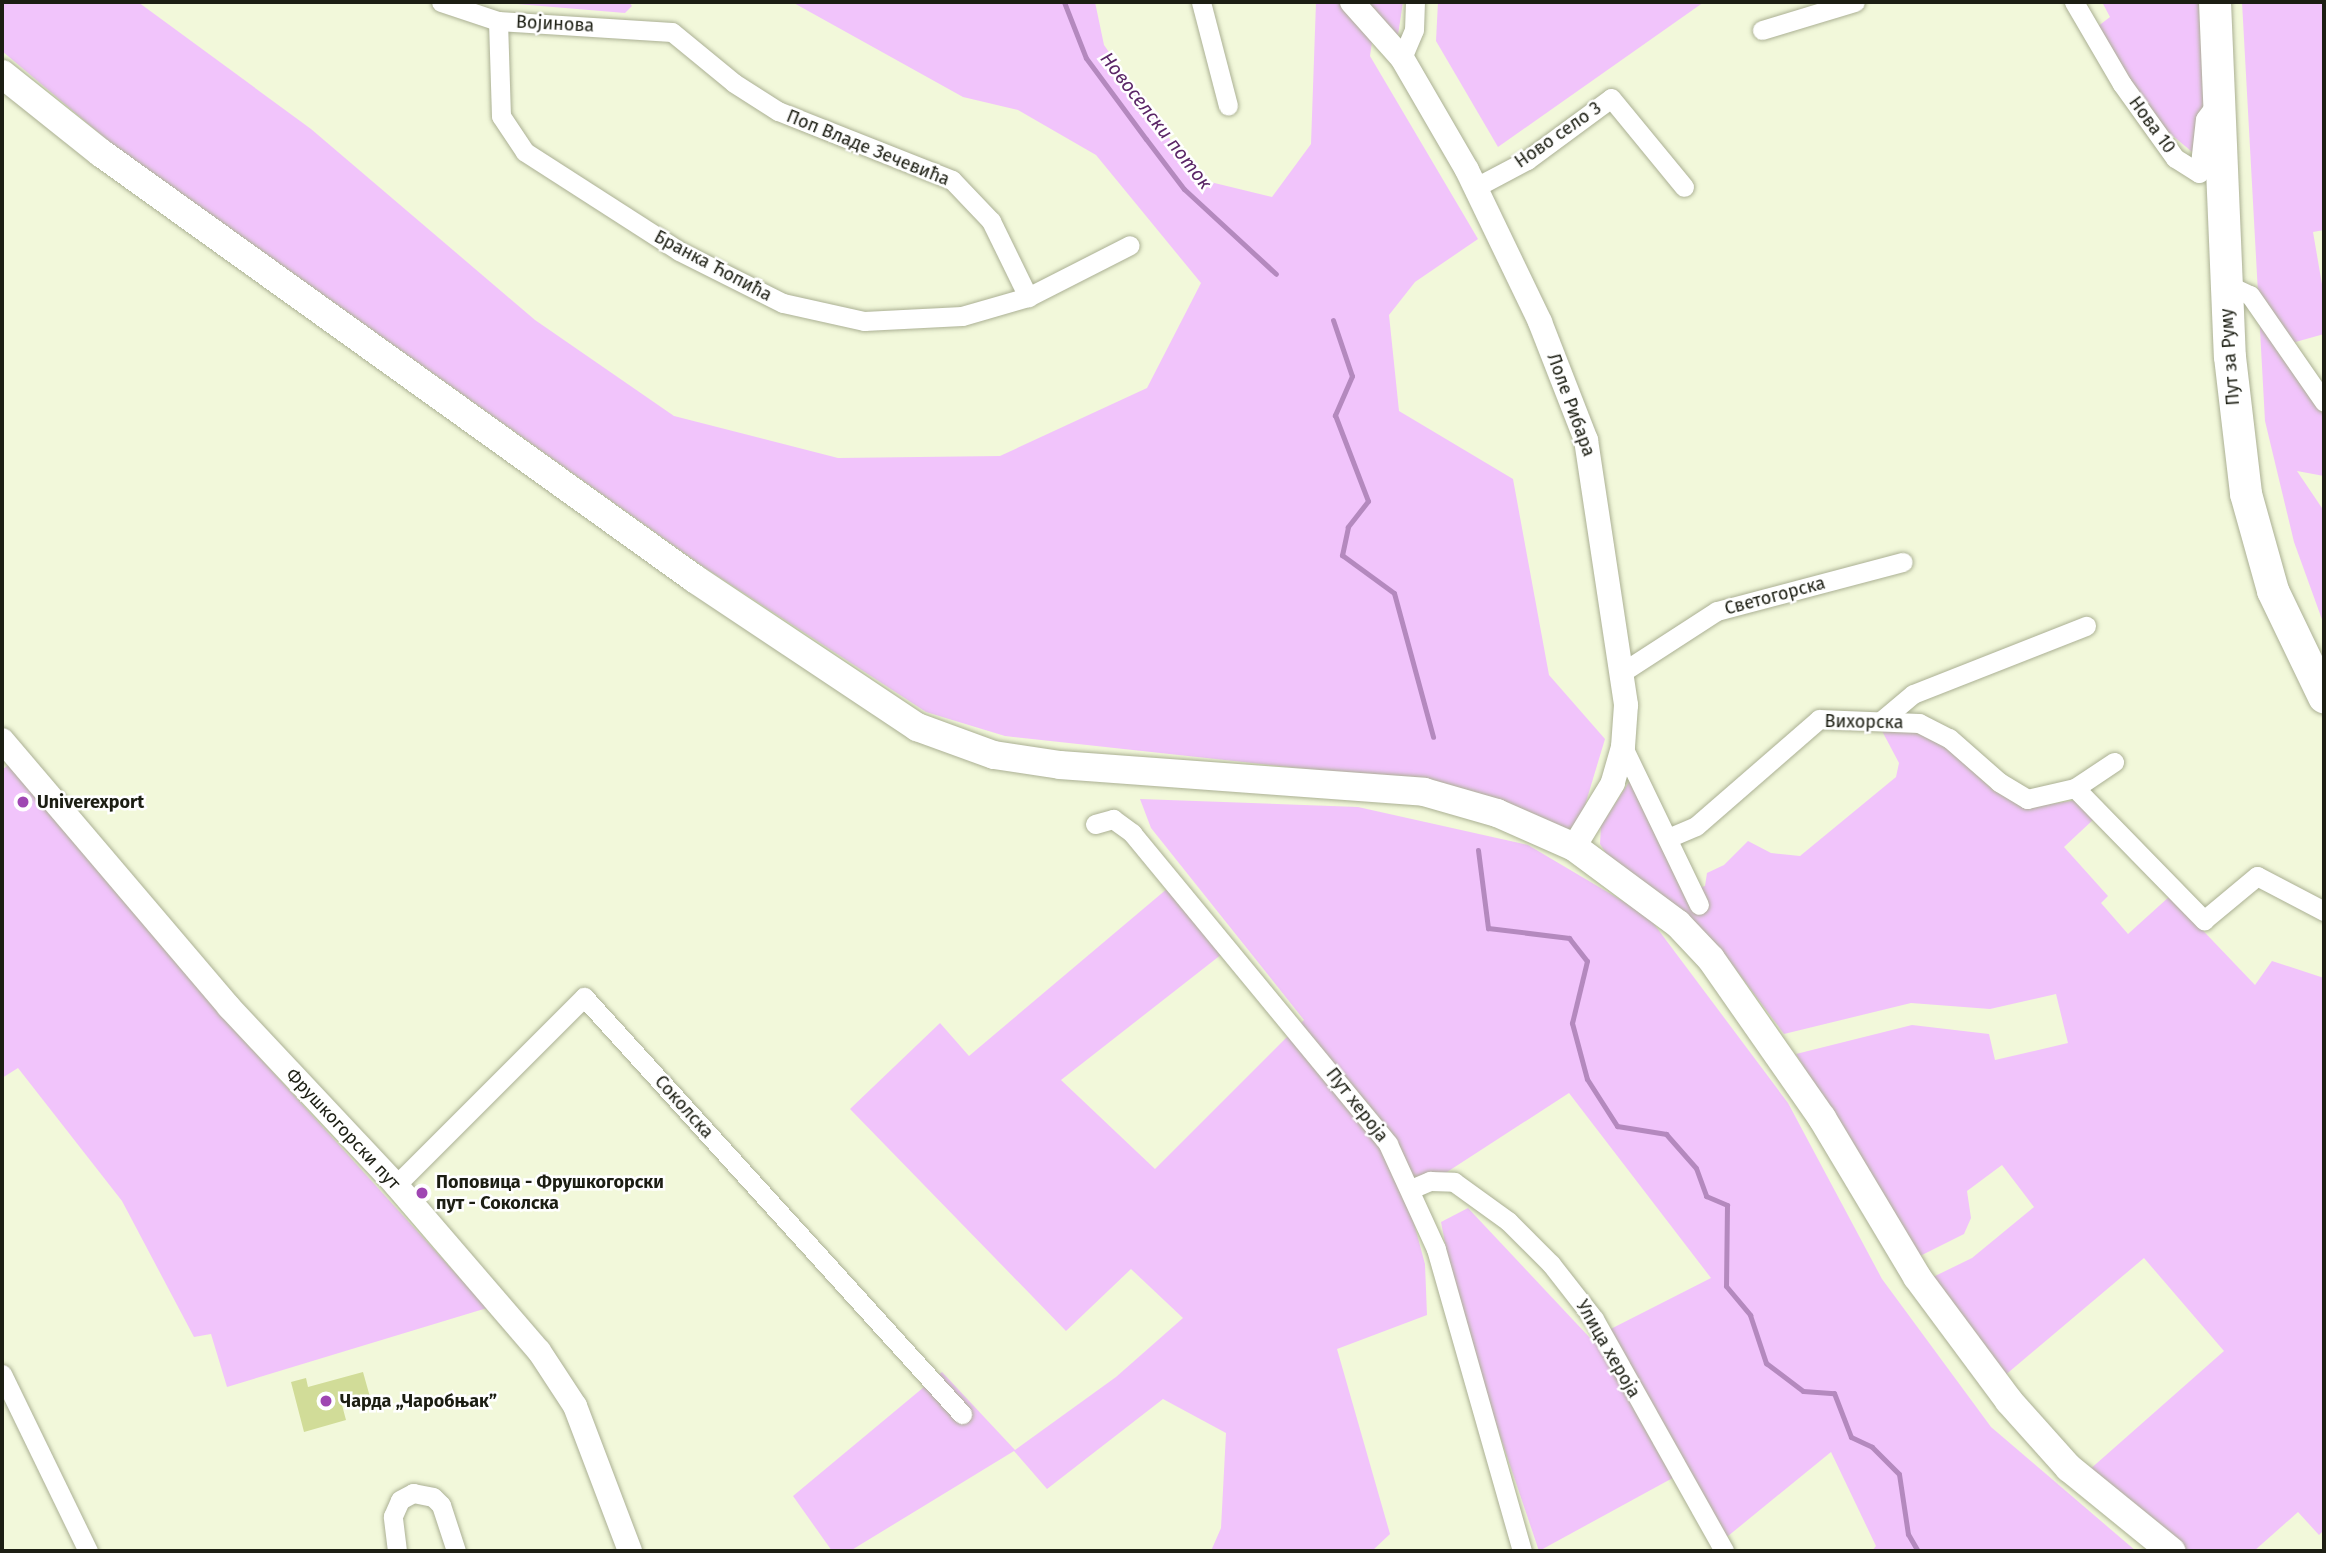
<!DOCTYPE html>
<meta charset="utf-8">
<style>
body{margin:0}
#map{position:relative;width:2326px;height:1553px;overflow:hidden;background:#f2f8da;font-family:"Fira Sans",sans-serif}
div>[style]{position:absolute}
.green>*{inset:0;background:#f1c4fb}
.stream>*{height:5px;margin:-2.5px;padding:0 2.5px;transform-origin:2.5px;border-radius:2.5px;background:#b489be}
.building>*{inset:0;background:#d1dc98}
.roads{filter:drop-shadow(0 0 2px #abb094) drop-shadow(0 0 2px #abb094)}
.minor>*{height:19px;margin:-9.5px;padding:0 9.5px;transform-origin:9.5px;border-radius:9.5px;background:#fff}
.tertiary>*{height:24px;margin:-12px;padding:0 12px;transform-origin:12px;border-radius:12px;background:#fff}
.secondary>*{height:28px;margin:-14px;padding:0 14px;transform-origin:14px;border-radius:14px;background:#fff}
.primary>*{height:32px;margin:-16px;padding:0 16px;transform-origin:16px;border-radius:16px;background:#fff}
.dots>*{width:19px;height:19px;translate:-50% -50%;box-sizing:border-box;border:4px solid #fff;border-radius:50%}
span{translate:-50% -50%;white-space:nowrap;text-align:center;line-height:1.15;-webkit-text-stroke:5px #fff;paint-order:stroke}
.street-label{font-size:18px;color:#1c1e13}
.poi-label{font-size:18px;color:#1c1e13;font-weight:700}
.left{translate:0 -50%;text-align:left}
.water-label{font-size:19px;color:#5b2667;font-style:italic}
.frame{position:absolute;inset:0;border:4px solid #1c1e13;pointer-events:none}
</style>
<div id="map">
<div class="green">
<div style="clip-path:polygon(2px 2px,138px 2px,311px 129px,535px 320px,674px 416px,838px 458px,1000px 456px,1147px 388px,1201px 283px,1096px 155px,1018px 110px,963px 97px,792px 2px,1095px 2px,1104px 45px,1198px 179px,1272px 197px,1311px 144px,1316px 2px,1340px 2px,1372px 42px,1370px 56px,1478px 239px,1415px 282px,1389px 315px,1399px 411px,1513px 479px,1549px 675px,1605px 739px,1583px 812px,1571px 831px,1408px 780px,1005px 736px,926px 712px,704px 567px,111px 143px,2px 51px)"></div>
<div style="clip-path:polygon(493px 2px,629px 2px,632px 6px,625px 13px)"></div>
<div style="clip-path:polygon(1365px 2px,1403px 2px,1398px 35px,1375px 14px)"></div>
<div style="clip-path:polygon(1438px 2px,1704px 2px,1498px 147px,1436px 41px)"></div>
<div style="clip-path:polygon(2102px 2px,2211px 2px,2203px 161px,2167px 131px,2130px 81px,2097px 27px,2110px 17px)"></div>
<div style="clip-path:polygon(2242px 2px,2324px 2px,2324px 230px,2313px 232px,2324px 296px,2324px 334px,2292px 343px,2304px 387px,2324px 416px,2324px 476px,2297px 471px,2324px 511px,2324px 625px,2294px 542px,2265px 421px)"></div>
<div style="clip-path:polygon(1881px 729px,1917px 731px,1944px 745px,1993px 790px,2025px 808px,2077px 800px,2095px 818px,2064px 847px,2108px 896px,2101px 903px,2128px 934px,2170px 896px,2255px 985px,2272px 961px,2324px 978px,2324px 1530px,2319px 1535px,2298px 1512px,2254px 1551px,2186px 1551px,2088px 1471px,2224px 1351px,2144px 1258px,2003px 1377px,1931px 1278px,1972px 1258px,2034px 1207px,2002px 1165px,1967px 1191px,1971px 1218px,1964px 1234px,1918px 1257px,1796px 1054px,1912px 1025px,1989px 1034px,1995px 1060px,2068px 1043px,2056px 994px,1990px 1009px,1911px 1003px,1784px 1034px,1723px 952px,1611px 861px,1600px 844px,1601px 826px,1631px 779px,1689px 891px,1705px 886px,1707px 873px,1724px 865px,1748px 841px,1771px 853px,1800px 856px,1896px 777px,1899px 763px)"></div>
<div style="clip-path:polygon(8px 765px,218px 1012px,487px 1308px,227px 1387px,211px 1334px,194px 1337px,122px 1201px,18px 1068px,2px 1078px,2px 770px)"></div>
<div style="clip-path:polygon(1140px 799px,1358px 807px,1528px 845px,1648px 916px,1788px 1103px,1882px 1279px,1991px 1427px,2136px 1551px,1872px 1551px,1876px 1546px,1831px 1452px,1717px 1545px,1680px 1474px,1539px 1551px,1458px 1311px,1441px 1222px,1468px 1208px,1591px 1339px,1711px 1278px,1569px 1093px,1407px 1198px,1425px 1264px,1427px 1315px,1337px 1349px,1390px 1534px,1372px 1551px,1211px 1551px,1221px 1528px,1226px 1433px,1163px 1399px,1047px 1489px,1014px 1451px,850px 1551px,832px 1551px,793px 1496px,942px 1372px,1015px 1450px,1116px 1377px,1183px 1318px,1131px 1269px,1066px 1331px,850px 1109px,940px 1023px,969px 1056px,1168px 888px,1222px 954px,1061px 1080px,1155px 1169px,1304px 1020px,1151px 828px)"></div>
</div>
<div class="stream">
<div style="left:1064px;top:2px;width:60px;rotate:68.6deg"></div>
<div style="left:1086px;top:58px;width:101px;rotate:53.5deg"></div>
<div style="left:1146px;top:139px;width:63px;rotate:52.8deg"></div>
<div style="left:1184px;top:189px;width:125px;rotate:42.7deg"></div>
<div style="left:1333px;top:320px;width:59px;rotate:71.3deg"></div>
<div style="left:1352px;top:376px;width:43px;rotate:113.6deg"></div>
<div style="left:1335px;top:415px;width:92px;rotate:69deg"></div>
<div style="left:1368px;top:501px;width:33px;rotate:128deg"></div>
<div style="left:1348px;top:527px;width:29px;rotate:102deg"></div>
<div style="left:1342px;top:555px;width:64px;rotate:36.2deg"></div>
<div style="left:1394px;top:593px;width:149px;rotate:74.8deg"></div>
<div style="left:1478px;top:850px;width:79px;rotate:82.7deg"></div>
<div style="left:1488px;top:928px;width:82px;rotate:7deg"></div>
<div style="left:1569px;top:938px;width:29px;rotate:52deg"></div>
<div style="left:1587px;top:961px;width:64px;rotate:103.6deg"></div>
<div style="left:1572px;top:1023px;width:58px;rotate:75deg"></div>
<div style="left:1587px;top:1079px;width:56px;rotate:57.4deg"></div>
<div style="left:1617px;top:1126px;width:50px;rotate:9.3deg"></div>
<div style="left:1666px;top:1134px;width:45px;rotate:48.6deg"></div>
<div style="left:1696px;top:1168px;width:30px;rotate:70deg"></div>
<div style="left:1706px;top:1196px;width:23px;rotate:23deg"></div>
<div style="left:1727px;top:1205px;width:81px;rotate:90.7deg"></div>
<div style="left:1726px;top:1286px;width:38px;rotate:50deg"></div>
<div style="left:1750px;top:1315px;width:51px;rotate:71.6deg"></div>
<div style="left:1766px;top:1363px;width:46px;rotate:37.1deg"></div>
<div style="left:1803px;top:1391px;width:31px;rotate:4deg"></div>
<div style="left:1834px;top:1393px;width:47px;rotate:68.9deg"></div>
<div style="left:1851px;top:1437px;width:23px;rotate:25deg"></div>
<div style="left:1872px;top:1447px;width:38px;rotate:45deg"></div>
<div style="left:1899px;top:1474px;width:61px;rotate:81.5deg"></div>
<div style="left:1908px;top:1534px;width:20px;rotate:60deg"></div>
</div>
<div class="building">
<div style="clip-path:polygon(363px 1372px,370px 1397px,342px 1405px,346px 1420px,304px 1432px,291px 1382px,306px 1378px,308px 1387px)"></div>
</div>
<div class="roads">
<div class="minor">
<div style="left:441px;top:2px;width:60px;rotate:18.4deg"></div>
<div style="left:498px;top:21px;width:174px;rotate:3.6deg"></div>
<div style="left:672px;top:32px;width:80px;rotate:39.4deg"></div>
<div style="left:734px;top:83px;width:52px;rotate:32.5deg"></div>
<div style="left:778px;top:111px;width:187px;rotate:21.6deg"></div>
<div style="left:952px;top:180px;width:57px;rotate:46.4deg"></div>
<div style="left:991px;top:221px;width:85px;rotate:64deg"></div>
<div style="left:1201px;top:2px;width:107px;rotate:75.4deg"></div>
<div style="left:2074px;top:2px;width:95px;rotate:59.7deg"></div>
<div style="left:2122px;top:84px;width:91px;rotate:54.4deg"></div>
<div style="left:2175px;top:158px;width:28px;rotate:32deg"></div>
<div style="left:2199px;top:173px;width:54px;rotate:-83.7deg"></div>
<div style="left:2205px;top:119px;width:20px;rotate:-53deg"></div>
<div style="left:498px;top:21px;width:95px;rotate:88.2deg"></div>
<div style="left:501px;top:116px;width:43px;rotate:56.3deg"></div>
<div style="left:525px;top:152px;width:183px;rotate:32.7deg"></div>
<div style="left:679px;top:251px;width:116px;rotate:26.6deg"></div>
<div style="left:783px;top:303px;width:83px;rotate:12.5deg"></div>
<div style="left:864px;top:321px;width:98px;rotate:-2.9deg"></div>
<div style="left:962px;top:316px;width:69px;rotate:-16.1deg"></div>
<div style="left:1028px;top:297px;width:114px;rotate:-27deg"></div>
<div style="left:1762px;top:30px;width:97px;rotate:-16.8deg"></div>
<div style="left:1402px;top:58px;width:30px;rotate:-67deg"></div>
<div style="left:1414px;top:30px;width:28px;rotate:-88deg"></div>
<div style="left:1476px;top:187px;width:58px;rotate:-27.9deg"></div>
<div style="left:1527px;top:160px;width:104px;rotate:-36.4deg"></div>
<div style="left:1611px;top:98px;width:115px;rotate:50.6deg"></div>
<div style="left:2226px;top:284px;width:26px;rotate:25deg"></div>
<div style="left:2250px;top:295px;width:130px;rotate:55.3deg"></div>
<div style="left:1621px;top:673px;width:114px;rotate:-32.9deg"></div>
<div style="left:1717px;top:611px;width:192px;rotate:-14.8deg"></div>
<div style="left:1882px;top:720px;width:40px;rotate:-40deg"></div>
<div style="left:1913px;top:694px;width:186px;rotate:-21.5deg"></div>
<div style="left:1623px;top:747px;width:175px;rotate:64.3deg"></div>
<div style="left:2075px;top:788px;width:185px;rotate:45.7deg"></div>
<div style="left:2204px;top:920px;width:69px;rotate:-39.7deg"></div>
<div style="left:2257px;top:876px;width:76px;rotate:27.6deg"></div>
<div style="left:1095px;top:824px;width:19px;rotate:-16deg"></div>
<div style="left:1113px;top:819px;width:24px;rotate:36deg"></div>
<div style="left:1132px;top:833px;width:403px;rotate:50.5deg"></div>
<div style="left:1388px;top:1144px;width:115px;rotate:65.4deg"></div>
<div style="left:1436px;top:1249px;width:314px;rotate:74.1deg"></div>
<div style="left:1668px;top:838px;width:30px;rotate:-23deg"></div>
<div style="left:1696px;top:826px;width:163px;rotate:-41deg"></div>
<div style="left:1819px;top:719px;width:100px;rotate:2.3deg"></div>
<div style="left:1919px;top:723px;width:34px;rotate:27deg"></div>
<div style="left:1949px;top:738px;width:67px;rotate:41.3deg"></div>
<div style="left:1999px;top:782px;width:33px;rotate:31deg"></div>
<div style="left:2027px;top:799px;width:49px;rotate:-12.9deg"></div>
<div style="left:2075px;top:788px;width:47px;rotate:-33.7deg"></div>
<div style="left:396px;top:1185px;width:266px;rotate:-45deg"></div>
<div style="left:584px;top:997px;width:563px;rotate:47.81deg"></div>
<div style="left:1411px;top:1189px;width:21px;rotate:-23deg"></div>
<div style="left:1430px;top:1181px;width:24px;rotate:2deg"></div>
<div style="left:1454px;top:1182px;width:67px;rotate:35.8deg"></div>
<div style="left:1508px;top:1221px;width:61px;rotate:45deg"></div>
<div style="left:1551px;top:1264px;width:70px;rotate:52deg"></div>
<div style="left:1594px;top:1319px;width:266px;rotate:60.7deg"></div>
<div style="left:2px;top:1374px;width:197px;rotate:64.1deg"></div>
<div style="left:397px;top:1551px;width:35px;rotate:-97deg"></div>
<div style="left:393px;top:1516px;width:17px;rotate:-66deg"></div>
<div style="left:400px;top:1500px;width:15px;rotate:-28deg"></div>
<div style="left:413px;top:1493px;width:20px;rotate:11deg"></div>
<div style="left:433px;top:1497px;width:11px;rotate:45deg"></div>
<div style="left:441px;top:1505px;width:48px;rotate:71.9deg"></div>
</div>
<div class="tertiary">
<div style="left:1352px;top:2px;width:75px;rotate:48.2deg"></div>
<div style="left:1402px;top:58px;width:129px;rotate:59.9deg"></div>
<div style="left:1467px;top:170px;width:169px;rotate:64.3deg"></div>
<div style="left:1540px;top:322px;width:127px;rotate:68.7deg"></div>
<div style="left:1586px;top:440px;width:268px;rotate:81.4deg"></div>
<div style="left:1626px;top:705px;width:42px;rotate:94.1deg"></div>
<div style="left:1623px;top:747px;width:37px;rotate:106deg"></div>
<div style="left:1613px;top:783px;width:75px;rotate:121.4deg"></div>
<div style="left:2px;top:740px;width:350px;rotate:49.6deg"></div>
<div style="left:229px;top:1007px;width:244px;rotate:46.8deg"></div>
<div style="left:396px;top:1185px;width:219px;rotate:49.3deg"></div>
<div style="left:539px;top:1351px;width:66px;rotate:56.8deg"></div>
<div style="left:575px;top:1406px;width:155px;rotate:69.2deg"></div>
</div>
<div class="secondary">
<div style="left:2px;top:74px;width:127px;rotate:38.6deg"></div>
<div style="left:101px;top:153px;width:731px;rotate:35.65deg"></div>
<div style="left:695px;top:579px;width:267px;rotate:33.7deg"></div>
<div style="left:917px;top:727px;width:82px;rotate:20deg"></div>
<div style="left:994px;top:755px;width:67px;rotate:8.6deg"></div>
<div style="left:1060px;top:765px;width:365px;rotate:4.2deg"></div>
<div style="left:1424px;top:792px;width:76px;rotate:16deg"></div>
<div style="left:1497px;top:813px;width:84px;rotate:23.8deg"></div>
<div style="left:1574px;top:847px;width:129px;rotate:36.5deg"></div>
<div style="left:1678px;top:924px;width:48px;rotate:46.7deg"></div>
<div style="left:1711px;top:959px;width:194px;rotate:55.1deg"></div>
<div style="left:1822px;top:1118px;width:185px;rotate:59.1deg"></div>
<div style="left:1917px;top:1277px;width:154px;rotate:53.4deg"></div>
<div style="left:2009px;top:1401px;width:90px;rotate:48.2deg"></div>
<div style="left:2069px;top:1468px;width:132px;rotate:39.1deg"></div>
</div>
<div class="primary">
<div style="left:2215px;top:2px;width:355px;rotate:87.6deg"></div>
<div style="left:2230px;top:357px;width:138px;rotate:83.3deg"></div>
<div style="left:2246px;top:494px;width:101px;rotate:74.4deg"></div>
<div style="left:2273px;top:591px;width:118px;rotate:64.3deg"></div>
</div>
</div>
<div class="dots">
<div style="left:23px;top:802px;background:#9f46b2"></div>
<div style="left:422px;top:1193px;background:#9f46b2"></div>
<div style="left:326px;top:1401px;background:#9f46b2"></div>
</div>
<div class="street-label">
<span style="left:555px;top:24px;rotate:3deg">Војинова</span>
<span style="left:2152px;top:125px;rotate:54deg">Нова 10</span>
<span style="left:1558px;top:135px;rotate:-35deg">Ново село 3</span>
<span style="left:868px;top:148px;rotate:22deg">Поп Владе Зечевића</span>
<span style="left:713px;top:266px;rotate:28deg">Бранка Ћопића</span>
<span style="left:2230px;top:357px;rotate:-94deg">Пут за Руму</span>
<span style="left:1571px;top:405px;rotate:70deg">Лоле Рибара</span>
<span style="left:1775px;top:596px;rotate:-15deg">Светогорска</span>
<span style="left:1864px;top:722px;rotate:1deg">Вихорска</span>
<span style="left:1357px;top:1105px;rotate:52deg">Пут хероја</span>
<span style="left:684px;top:1107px;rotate:48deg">Соколска</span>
<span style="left:343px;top:1129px;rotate:47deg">Фрушкогорски пут</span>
<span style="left:1608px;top:1349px;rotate:60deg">Улица хероја</span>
</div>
<div class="poi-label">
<span class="left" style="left:37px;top:802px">Univerexport</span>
<span class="left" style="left:436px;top:1193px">Поповица - Фрушкогорски<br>пут - Соколска</span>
<span class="left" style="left:340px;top:1401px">Чарда „Чаробњак”</span>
</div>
<div class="water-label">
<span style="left:1156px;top:121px;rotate:52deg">Новоселски поток</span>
</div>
<div class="frame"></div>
</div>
